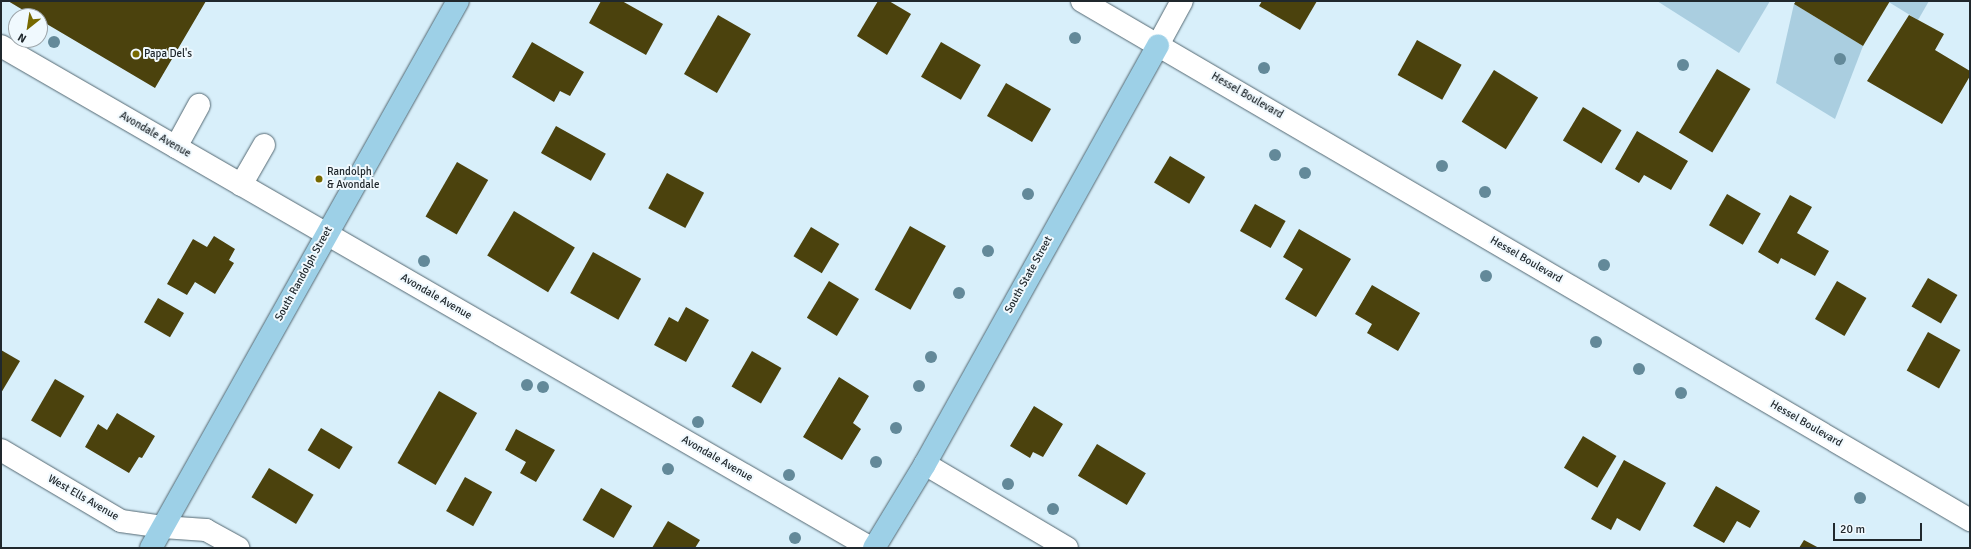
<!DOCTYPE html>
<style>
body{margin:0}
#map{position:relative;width:1971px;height:549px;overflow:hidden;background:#d8effa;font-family:Signika,sans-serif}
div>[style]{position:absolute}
.green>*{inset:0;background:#aacee0}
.building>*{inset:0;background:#4b420d;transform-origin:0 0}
.roads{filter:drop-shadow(0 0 1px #546872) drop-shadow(0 0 1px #546872)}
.minor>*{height:22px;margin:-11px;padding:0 11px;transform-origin:11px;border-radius:11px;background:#fff}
.major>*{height:22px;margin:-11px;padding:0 11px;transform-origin:11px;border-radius:11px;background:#9dd0e7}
.trees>*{width:12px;height:12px;margin:-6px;border-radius:50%;background:#638999}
.dots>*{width:11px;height:11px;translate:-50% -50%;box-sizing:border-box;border:2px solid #f0f9fe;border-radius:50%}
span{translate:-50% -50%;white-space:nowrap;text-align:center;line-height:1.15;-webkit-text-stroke:4px #f0f9fe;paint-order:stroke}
.poi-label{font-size:11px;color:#20282d}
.left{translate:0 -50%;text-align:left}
.street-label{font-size:11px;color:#20282d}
.frame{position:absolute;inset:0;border:2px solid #20282d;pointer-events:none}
.north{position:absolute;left:8px;top:8px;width:40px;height:40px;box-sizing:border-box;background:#f0f9fe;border:1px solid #9da5aa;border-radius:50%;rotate:210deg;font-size:11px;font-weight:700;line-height:16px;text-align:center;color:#20282d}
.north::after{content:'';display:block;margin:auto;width:14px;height:18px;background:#776900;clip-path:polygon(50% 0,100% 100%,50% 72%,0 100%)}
.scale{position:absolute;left:1833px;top:523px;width:89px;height:18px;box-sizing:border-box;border:2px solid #20282d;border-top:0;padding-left:5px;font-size:12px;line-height:14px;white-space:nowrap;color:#20282d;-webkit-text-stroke:3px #f0f9fe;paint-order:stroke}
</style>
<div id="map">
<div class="green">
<div style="clip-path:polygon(1657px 1px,1770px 1px,1739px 53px)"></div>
<div style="clip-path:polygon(1887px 1px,1929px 1px,1918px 20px)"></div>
<div style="clip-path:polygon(1794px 4px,1863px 46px,1835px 119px,1776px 83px)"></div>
</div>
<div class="building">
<div style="clip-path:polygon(8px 1px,206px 1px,155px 88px,40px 20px,40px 16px,33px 16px)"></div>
<div style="clip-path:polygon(601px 1px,622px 1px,663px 24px,646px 55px,589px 23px)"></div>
<div style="clip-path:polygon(878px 1px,889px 1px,911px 14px,887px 55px,857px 36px)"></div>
<div style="clip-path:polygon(1262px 1px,1317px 1px,1300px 30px,1259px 6px)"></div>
<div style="clip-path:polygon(1796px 1px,1890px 1px,1863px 46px,1794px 4px)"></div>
<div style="left:718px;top:15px;width:38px;height:68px;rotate:30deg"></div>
<div style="clip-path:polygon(1909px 15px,1944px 34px,1935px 50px,1970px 71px,1970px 76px,1942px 124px,1867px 81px)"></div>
<div style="left:1417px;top:40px;width:51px;height:40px;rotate:29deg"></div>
<div style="clip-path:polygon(532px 42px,584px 72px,570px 96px,560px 91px,554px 102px,512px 77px)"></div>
<div style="left:941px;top:42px;width:46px;height:40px;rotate:30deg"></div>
<div style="left:1717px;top:69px;width:39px;height:74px;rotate:31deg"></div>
<div style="left:1494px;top:70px;width:52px;height:61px;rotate:32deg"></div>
<div style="left:1006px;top:83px;width:52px;height:38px;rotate:30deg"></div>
<div style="left:1583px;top:107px;width:45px;height:39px;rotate:31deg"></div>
<div style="left:556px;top:126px;width:57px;height:31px;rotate:29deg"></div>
<div style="clip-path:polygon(1637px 131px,1688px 161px,1671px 190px,1644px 175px,1639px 183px,1615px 169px)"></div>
<div style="left:1170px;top:156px;width:41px;height:31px;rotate:31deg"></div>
<div style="left:457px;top:162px;width:36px;height:63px;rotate:30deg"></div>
<div style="left:667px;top:173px;width:42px;height:40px;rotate:28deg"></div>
<div style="left:1727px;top:194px;width:39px;height:36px;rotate:30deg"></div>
<div style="clip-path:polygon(1790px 195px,1812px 207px,1797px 233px,1829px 251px,1815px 276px,1781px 258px,1778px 264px,1758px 252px)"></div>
<div style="left:1255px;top:204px;width:35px;height:31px;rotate:29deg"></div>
<div style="left:514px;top:211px;width:71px;height:52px;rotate:31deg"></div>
<div style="left:910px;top:226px;width:41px;height:73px;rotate:29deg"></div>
<div style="left:811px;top:227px;width:33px;height:34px;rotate:31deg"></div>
<div style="clip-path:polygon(1299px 229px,1351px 259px,1316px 317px,1285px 299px,1303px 269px,1283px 257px)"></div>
<div style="clip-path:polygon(214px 236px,235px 249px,229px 260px,234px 263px,215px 294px,195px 282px,187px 295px,167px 284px,193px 239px,207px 247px)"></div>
<div style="left:593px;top:252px;width:55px;height:47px;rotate:29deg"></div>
<div style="left:1928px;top:278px;width:34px;height:33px;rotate:30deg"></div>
<div style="left:829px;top:281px;width:35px;height:43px;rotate:31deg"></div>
<div style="left:1837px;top:281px;width:34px;height:44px;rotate:30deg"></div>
<div style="clip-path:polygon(1372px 285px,1420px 313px,1398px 351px,1367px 333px,1372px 324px,1355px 314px)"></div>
<div style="left:158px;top:298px;width:30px;height:28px;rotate:30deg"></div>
<div style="clip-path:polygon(686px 307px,709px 320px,686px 362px,654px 345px,669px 317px,678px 322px)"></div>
<div style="left:1928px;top:332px;width:37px;height:44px;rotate:29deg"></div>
<div style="clip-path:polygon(1px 350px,20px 361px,1px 393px)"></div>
<div style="left:752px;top:351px;width:34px;height:41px;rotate:30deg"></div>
<div style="clip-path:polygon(839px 377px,869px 396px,853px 423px,861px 429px,842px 460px,803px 437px)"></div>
<div style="left:55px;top:379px;width:34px;height:48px;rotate:30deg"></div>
<div style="left:439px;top:391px;width:44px;height:83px;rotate:30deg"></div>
<div style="clip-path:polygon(1034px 406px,1063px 424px,1043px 457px,1033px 452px,1030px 458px,1010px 446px)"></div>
<div style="clip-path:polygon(117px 413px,155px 436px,142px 458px,139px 457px,129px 473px,85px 447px,98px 424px,107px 430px)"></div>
<div style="left:321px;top:428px;width:37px;height:26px;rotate:31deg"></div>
<div style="clip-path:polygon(516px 429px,555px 450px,536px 482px,520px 473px,526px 462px,505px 450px)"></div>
<div style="left:1583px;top:436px;width:39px;height:37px;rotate:31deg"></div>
<div style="left:1097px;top:444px;width:57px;height:37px;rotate:31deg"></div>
<div style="clip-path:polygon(1624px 460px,1666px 483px,1640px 531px,1617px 518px,1611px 530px,1591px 519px)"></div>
<div style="left:269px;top:468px;width:52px;height:34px;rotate:31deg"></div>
<div style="left:465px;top:477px;width:31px;height:39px;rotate:29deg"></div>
<div style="clip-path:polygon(1716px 486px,1760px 511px,1750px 528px,1737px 521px,1724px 543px,1693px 526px)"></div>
<div style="left:601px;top:488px;width:36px;height:37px;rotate:30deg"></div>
<div style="clip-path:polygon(668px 521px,700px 540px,695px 548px,652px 548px)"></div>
<div style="clip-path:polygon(1804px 540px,1819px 548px,1799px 548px)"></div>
</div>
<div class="roads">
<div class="minor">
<div style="left:1082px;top:1px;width:1029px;rotate:30.3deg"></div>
<div style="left:1158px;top:45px;width:50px;rotate:-61.4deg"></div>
<div style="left:1px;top:46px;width:1004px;rotate:29.99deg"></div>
<div style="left:176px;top:147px;width:48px;rotate:-61.3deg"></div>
<div style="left:241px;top:185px;width:46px;rotate:-60.1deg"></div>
<div style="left:1px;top:450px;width:139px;rotate:30.6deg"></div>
<div style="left:121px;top:521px;width:42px;rotate:8.1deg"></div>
<div style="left:163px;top:527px;width:43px;rotate:4deg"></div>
<div style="left:206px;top:530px;width:37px;rotate:29deg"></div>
<div style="left:925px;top:464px;width:165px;rotate:30.6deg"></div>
</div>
<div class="major">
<div style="left:151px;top:548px;width:627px;rotate:-60.7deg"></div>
<div style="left:874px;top:548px;width:98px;rotate:-58.7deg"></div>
<div style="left:925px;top:464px;width:479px;rotate:-60.9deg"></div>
</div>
</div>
<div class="trees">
<div style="left:1075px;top:38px"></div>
<div style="left:54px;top:42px"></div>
<div style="left:1840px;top:59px"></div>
<div style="left:1683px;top:65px"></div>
<div style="left:1264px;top:68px"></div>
<div style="left:1275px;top:155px"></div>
<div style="left:1442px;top:166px"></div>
<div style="left:1305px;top:173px"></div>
<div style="left:1485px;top:192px"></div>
<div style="left:1028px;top:194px"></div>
<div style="left:988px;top:251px"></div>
<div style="left:424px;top:261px"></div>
<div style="left:1604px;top:265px"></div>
<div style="left:1486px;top:276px"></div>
<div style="left:959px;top:293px"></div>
<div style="left:1596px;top:342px"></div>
<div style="left:931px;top:357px"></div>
<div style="left:1639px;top:369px"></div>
<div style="left:527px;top:385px"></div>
<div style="left:919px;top:386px"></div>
<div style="left:543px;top:387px"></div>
<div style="left:1681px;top:393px"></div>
<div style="left:698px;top:422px"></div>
<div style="left:896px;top:428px"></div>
<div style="left:876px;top:462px"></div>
<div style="left:668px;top:469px"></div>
<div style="left:789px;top:475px"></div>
<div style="left:1008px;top:484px"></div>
<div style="left:1860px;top:498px"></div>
<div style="left:1053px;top:509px"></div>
<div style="left:795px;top:538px"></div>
</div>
<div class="dots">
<div style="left:136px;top:54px;background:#776900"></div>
<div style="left:319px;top:179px;background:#776900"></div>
</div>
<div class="poi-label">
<span class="left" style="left:144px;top:54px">Papa Del's</span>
<span class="left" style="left:327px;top:179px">Randolph<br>&amp; Avondale</span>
</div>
<div class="street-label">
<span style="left:1247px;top:96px;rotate:30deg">Hessel Boulevard</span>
<span style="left:155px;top:135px;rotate:30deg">Avondale Avenue</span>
<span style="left:1526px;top:260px;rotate:30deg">Hessel Boulevard</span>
<span style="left:304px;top:274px;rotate:-61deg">South Randolph Street</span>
<span style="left:1029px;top:275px;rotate:-61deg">South State Street</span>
<span style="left:436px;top:297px;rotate:30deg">Avondale Avenue</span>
<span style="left:1806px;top:424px;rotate:30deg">Hessel Boulevard</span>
<span style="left:717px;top:459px;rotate:30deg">Avondale Avenue</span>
<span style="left:83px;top:498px;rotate:30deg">West Ells Avenue</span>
</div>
<div class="frame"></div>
<div class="north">N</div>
<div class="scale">20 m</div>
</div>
